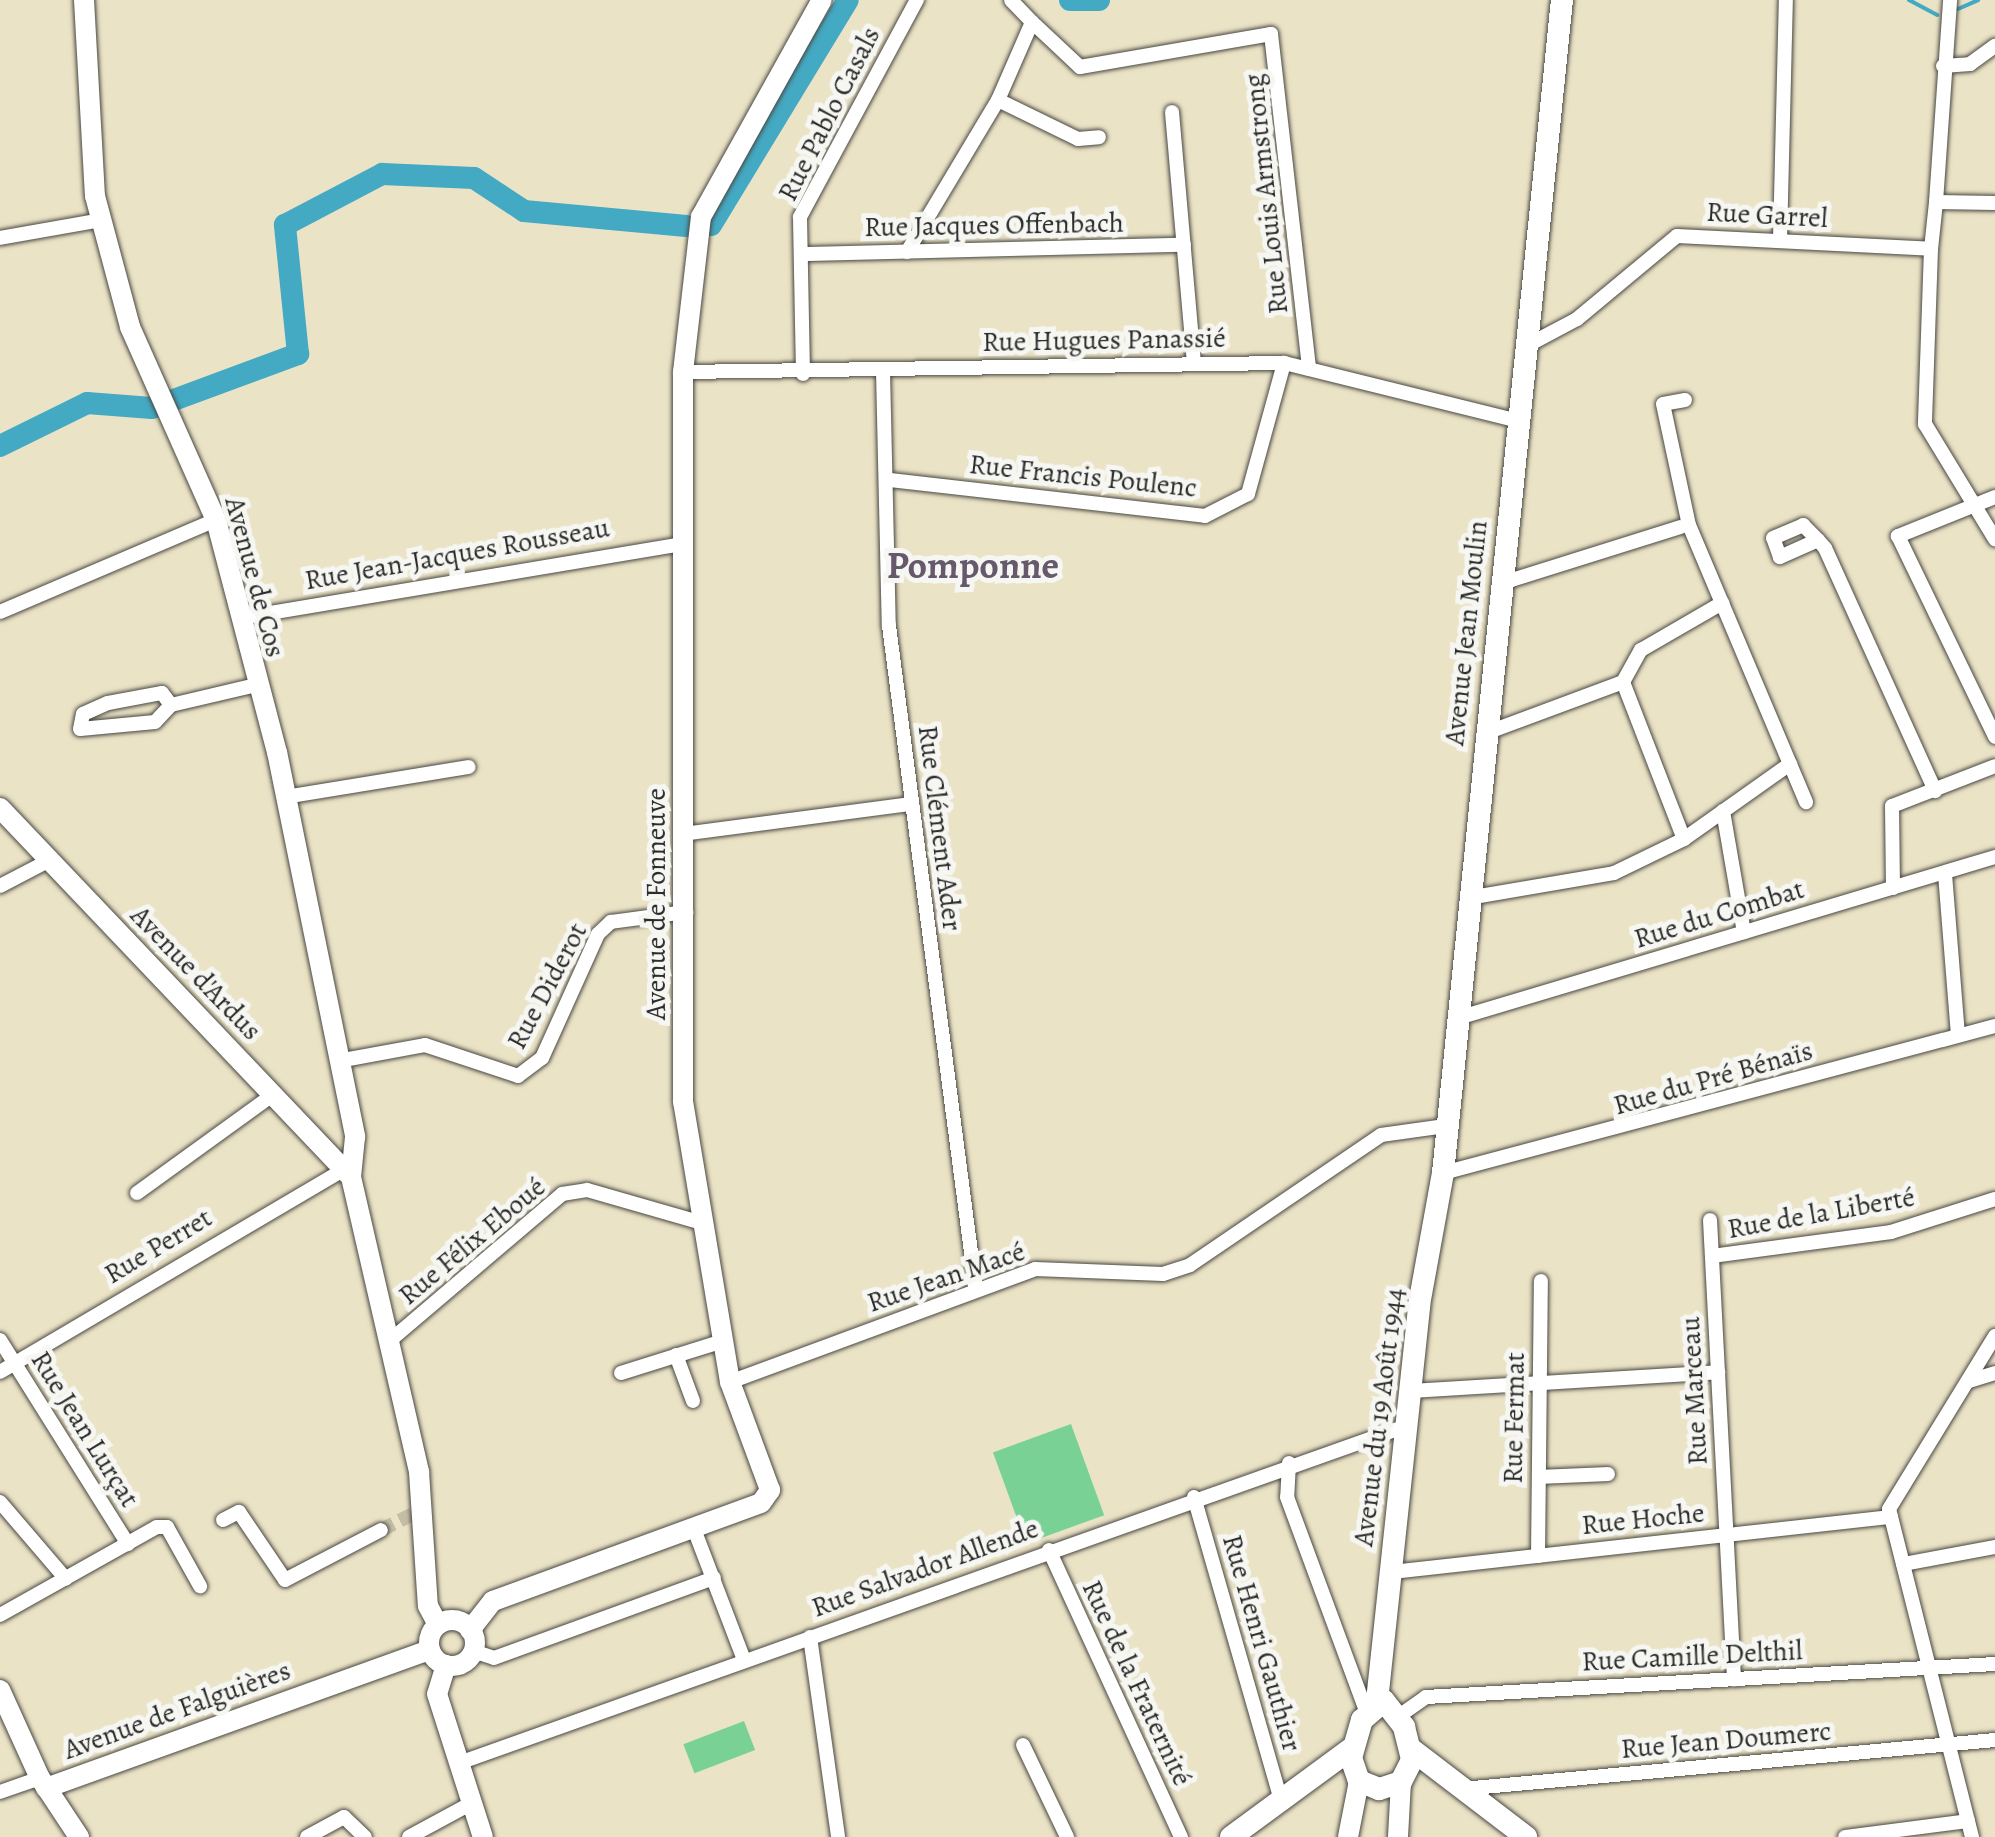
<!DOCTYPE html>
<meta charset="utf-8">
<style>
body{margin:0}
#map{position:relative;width:1995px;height:1837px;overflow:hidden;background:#ebe3c6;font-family:Alegreya,serif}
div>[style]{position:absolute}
.green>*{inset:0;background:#7ad196;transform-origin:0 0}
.stream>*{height:4px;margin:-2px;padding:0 2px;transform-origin:2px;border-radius:2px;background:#44a9c3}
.river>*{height:22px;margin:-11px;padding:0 11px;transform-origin:11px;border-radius:11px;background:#44a9c3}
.street-tunnel>*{height:14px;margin-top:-7px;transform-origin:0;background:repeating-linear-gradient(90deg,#c5bea7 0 14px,transparent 0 21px)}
.roads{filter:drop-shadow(0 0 2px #484742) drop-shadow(0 0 2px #484742)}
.street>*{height:14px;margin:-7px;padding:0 7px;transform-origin:7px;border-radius:7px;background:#fff}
.secondary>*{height:20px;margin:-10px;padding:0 10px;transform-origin:10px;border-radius:10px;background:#fff}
.secondary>.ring{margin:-10px;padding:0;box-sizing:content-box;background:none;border:20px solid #fff;border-radius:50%}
.primary>*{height:22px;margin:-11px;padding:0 11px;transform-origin:11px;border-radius:11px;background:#fff}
span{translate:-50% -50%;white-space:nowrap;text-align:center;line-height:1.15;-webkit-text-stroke:10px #f6f6f2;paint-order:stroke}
.street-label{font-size:28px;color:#2b2b2b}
.district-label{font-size:38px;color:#66596c;font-weight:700}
</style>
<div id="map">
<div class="green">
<div style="left:1071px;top:1424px;width:97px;height:83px;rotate:70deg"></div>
<div style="left:744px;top:1721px;width:31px;height:65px;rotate:69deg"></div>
</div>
<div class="stream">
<div style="left:1909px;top:0;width:32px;rotate:28deg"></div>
<div style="left:1958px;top:9px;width:22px;rotate:-24deg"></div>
</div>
<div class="river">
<div style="left:1070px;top:0;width:29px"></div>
<div style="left:711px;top:225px;width:263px;rotate:-58.7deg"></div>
<div style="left:0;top:446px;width:97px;rotate:-26.3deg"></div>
<div style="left:87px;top:403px;width:65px;rotate:4.4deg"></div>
<div style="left:152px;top:408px;width:156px;rotate:-20.3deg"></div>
<div style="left:298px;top:354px;width:130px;rotate:-95.8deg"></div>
<div style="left:285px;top:225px;width:110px;rotate:-27.7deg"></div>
<div style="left:382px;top:174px;width:92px;rotate:2.5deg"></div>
<div style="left:474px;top:178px;width:60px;rotate:33.4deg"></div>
<div style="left:524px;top:211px;width:163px;rotate:5.3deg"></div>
</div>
<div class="street-tunnel">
<div style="left:381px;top:1530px;width:47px;rotate:-26.6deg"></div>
</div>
<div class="roads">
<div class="street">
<div style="left:1032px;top:22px;width:66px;rotate:43.2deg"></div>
<div style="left:1080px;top:67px;width:194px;rotate:-9.8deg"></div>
<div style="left:1271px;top:34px;width:337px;rotate:83.5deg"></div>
<div style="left:1943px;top:66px;width:27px;rotate:-4deg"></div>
<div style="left:1970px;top:64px;width:31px;rotate:-36deg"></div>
<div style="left:998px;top:100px;width:89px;rotate:26deg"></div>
<div style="left:1078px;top:139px;width:21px;rotate:-5deg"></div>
<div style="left:1172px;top:112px;width:250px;rotate:85deg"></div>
<div style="left:1936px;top:202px;width:202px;rotate:-86deg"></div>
<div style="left:0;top:238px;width:104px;rotate:-10deg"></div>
<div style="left:1780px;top:240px;width:240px;rotate:-88.6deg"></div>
<div style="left:1931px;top:249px;width:175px;rotate:92deg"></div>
<div style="left:1925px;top:424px;width:135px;rotate:58.7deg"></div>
<div style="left:907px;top:252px;width:177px;rotate:-59.1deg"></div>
<div style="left:998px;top:100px;width:85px;rotate:-66.4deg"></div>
<div style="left:1032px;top:22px;width:30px;rotate:-134deg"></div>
<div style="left:805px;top:254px;width:379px;rotate:-1.4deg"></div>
<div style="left:1530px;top:344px;width:53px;rotate:-28deg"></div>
<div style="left:1577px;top:319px;width:130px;rotate:-39.7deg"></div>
<div style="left:1677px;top:236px;width:254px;rotate:2.9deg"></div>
<div style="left:1931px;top:249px;width:47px;rotate:-83.9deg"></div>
<div style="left:1936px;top:202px;width:59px;rotate:1deg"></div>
<div style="left:883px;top:371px;width:255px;rotate:88.7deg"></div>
<div style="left:889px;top:626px;width:670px;rotate:82.54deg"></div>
<div style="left:683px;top:372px;width:601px;rotate:-0.86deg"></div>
<div style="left:1284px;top:363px;width:242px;rotate:13.9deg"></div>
<div style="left:803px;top:374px;width:157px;rotate:-91.1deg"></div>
<div style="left:800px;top:217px;width:247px;rotate:-61.7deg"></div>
<div style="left:1685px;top:400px;width:22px;rotate:170deg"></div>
<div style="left:1663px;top:404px;width:124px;rotate:77.9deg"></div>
<div style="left:1689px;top:525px;width:301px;rotate:67.1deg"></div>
<div style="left:890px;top:480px;width:317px;rotate:6.5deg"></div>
<div style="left:1205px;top:516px;width:48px;rotate:-27.1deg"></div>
<div style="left:1248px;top:494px;width:136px;rotate:-74.6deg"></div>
<div style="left:1995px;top:497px;width:105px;rotate:158.1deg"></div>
<div style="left:1898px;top:536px;width:223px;rotate:64.2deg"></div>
<div style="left:1818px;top:540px;width:42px;rotate:155.9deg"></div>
<div style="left:1780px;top:557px;width:20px;rotate:-110deg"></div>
<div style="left:1773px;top:538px;width:33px;rotate:-23deg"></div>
<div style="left:1803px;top:525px;width:21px;rotate:45deg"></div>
<div style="left:1818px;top:540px;width:11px;rotate:49deg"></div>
<div style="left:1825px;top:548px;width:267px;rotate:65.6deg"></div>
<div style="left:1502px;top:583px;width:188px;rotate:-17.4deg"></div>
<div style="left:0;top:612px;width:235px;rotate:-23.1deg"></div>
<div style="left:240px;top:618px;width:450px;rotate:-9.5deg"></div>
<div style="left:1623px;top:682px;width:168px;rotate:68.8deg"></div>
<div style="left:162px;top:693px;width:15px;rotate:53deg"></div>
<div style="left:171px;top:705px;width:23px;rotate:133deg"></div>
<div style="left:155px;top:722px;width:75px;rotate:174.7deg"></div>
<div style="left:80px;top:729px;width:15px;rotate:-79deg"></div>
<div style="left:83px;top:714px;width:27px;rotate:-24deg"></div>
<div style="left:108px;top:703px;width:55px;rotate:-10.5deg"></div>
<div style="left:171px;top:705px;width:87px;rotate:-13.2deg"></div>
<div style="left:1486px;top:733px;width:146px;rotate:-20.4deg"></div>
<div style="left:1623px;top:682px;width:37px;rotate:-61deg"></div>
<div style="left:1641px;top:650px;width:94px;rotate:-30.1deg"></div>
<div style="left:285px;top:797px;width:186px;rotate:-9.3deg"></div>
<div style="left:1723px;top:811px;width:123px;rotate:80.2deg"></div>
<div style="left:683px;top:834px;width:231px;rotate:-7.5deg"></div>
<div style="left:1945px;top:874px;width:161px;rotate:85.4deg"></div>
<div style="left:0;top:886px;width:56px;rotate:-27.5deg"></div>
<div style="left:1893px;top:888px;width:82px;rotate:-90.7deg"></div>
<div style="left:1892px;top:806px;width:110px;rotate:-21.2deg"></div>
<div style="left:1468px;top:898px;width:148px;rotate:-9.7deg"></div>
<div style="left:1614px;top:873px;width:78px;rotate:-25.9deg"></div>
<div style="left:1684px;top:839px;width:130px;rotate:-35.3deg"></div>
<div style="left:1458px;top:1018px;width:561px;rotate:-16.69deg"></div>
<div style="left:338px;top:1061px;width:88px;rotate:-10.4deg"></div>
<div style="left:425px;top:1045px;width:98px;rotate:18.4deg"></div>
<div style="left:518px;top:1076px;width:30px;rotate:-37deg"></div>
<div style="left:542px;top:1058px;width:136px;rotate:-65.7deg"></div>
<div style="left:598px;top:934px;width:18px;rotate:-43deg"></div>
<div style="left:611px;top:922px;width:76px;rotate:-7.6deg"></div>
<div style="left:1443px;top:1173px;width:571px;rotate:-14.91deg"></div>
<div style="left:137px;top:1193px;width:169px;rotate:-35.9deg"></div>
<div style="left:1710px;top:1220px;width:460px;rotate:87deg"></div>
<div style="left:1712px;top:1256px;width:181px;rotate:-7.6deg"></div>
<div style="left:1891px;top:1232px;width:109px;rotate:-17.6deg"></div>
<div style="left:393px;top:1338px;width:222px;rotate:-40.4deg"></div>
<div style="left:562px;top:1194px;width:25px;rotate:-9deg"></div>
<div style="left:587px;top:1190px;width:120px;rotate:16deg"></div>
<div style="left:0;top:1340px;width:241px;rotate:57.9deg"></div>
<div style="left:676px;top:1355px;width:49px;rotate:69.7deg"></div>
<div style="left:0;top:1372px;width:399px;rotate:-30.5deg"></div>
<div style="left:621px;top:1373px;width:107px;rotate:-17.4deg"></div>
<div style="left:1969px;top:1381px;width:27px;rotate:-17deg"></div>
<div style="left:730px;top:1382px;width:325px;rotate:-20.3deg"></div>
<div style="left:1035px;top:1269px;width:128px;rotate:2.2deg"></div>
<div style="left:1163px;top:1274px;width:28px;rotate:-18deg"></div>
<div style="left:1190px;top:1265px;width:231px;rotate:-34.2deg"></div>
<div style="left:1381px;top:1135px;width:65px;rotate:-8deg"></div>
<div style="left:1411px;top:1391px;width:308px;rotate:-3.5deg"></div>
<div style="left:1289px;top:1463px;width:34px;rotate:93deg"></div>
<div style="left:1287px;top:1497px;width:230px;rotate:69.7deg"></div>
<div style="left:1539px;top:1477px;width:69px;rotate:-2.5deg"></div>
<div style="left:1194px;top:1497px;width:318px;rotate:74deg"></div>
<div style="left:0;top:1502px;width:101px;rotate:49.4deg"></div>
<div style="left:223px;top:1520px;width:18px;rotate:-27deg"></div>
<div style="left:239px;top:1512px;width:82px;rotate:55.9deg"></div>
<div style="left:285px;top:1580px;width:108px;rotate:-27.5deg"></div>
<div style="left:694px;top:1529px;width:140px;rotate:69.1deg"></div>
<div style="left:1049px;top:1550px;width:316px;rotate:65.3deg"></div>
<div style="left:1538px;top:1556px;width:275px;rotate:-89.4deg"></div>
<div style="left:1903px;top:1564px;width:94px;rotate:-10.5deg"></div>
<div style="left:1401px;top:1571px;width:493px;rotate:-6.3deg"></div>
<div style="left:0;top:1615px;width:180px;rotate:-29.3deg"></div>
<div style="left:157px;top:1527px;width:10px"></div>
<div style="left:167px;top:1527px;width:68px;rotate:60.8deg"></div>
<div style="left:810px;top:1637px;width:202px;rotate:82deg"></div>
<div style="left:473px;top:1651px;width:22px;rotate:18deg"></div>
<div style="left:494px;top:1658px;width:234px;rotate:-20deg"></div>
<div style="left:1399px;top:1716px;width:33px;rotate:-35deg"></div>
<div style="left:1426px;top:1697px;width:570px;rotate:-3.32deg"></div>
<div style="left:1023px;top:1745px;width:102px;rotate:64.4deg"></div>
<div style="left:459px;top:1763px;width:1008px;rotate:-19.59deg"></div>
<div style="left:1462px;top:1789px;width:535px;rotate:-5.25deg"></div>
<div style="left:0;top:1792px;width:42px;rotate:-19.3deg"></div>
<div style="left:307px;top:1837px;width:42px;rotate:-28.4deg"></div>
<div style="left:344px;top:1817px;width:29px;rotate:44deg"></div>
<div style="left:409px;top:1837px;width:72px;rotate:-28.4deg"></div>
<div style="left:1845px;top:1837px;width:124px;rotate:-7.4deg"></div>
<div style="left:1972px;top:1837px;width:338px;rotate:-104.2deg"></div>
<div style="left:1889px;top:1509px;width:203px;rotate:-58.5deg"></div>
</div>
<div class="secondary">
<div style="left:84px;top:0;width:196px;rotate:86.8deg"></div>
<div style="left:95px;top:196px;width:136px;rotate:75deg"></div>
<div style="left:130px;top:327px;width:211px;rotate:66deg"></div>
<div style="left:216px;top:520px;width:240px;rotate:75.3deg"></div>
<div style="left:277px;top:752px;width:393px;rotate:78.5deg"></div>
<div style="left:355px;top:1137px;width:40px;rotate:95.7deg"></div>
<div style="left:0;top:808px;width:509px;rotate:46.43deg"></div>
<div style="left:351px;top:1177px;width:303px;rotate:77deg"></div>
<div style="left:419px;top:1472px;width:134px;rotate:86.2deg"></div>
<div style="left:428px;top:1606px;width:21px;rotate:62deg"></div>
<div class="ring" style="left:429px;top:1620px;width:26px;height:26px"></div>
<div style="left:470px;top:1630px;width:37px;rotate:-52deg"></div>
<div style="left:493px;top:1601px;width:285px;rotate:-20.1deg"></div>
<div style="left:761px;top:1503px;width:16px;rotate:-55deg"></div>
<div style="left:770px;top:1490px;width:115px;rotate:-110.3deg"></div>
<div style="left:730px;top:1382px;width:284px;rotate:-99.5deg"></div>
<div style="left:683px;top:1102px;width:730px;rotate:-90deg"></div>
<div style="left:683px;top:372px;width:156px;rotate:-83.4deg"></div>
<div style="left:701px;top:217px;width:248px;rotate:-60.9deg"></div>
<div style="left:446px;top:1665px;width:30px;rotate:107deg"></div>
<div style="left:437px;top:1694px;width:150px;rotate:72.2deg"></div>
<div style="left:0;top:1690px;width:97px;rotate:65.6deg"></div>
<div style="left:40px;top:1778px;width:71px;rotate:56.5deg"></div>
<div style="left:46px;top:1788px;width:408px;rotate:-19.8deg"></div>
<div style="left:1348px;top:1837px;width:57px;rotate:-78.9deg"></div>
<div style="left:1398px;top:1837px;width:55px;rotate:-86.9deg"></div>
</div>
<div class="primary">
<div style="left:1377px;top:1701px;width:398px;rotate:-83.9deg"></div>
<div style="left:1419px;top:1305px;width:134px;rotate:-79.7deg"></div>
<div style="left:1443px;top:1173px;width:1179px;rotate:-84.21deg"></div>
<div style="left:1384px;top:1701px;width:33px;rotate:52deg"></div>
<div style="left:1404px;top:1727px;width:34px;rotate:76deg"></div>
<div style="left:1412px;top:1760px;width:25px;rotate:117deg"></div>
<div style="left:1401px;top:1782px;width:23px;rotate:162deg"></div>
<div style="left:1379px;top:1789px;width:22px;rotate:-158deg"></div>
<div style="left:1359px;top:1781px;width:24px;rotate:-109deg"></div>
<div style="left:1351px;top:1758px;width:40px;rotate:-74deg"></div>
<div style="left:1362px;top:1720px;width:29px;rotate:-41deg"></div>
<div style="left:1411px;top:1749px;width:145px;rotate:37.4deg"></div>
<div style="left:1231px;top:1837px;width:150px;rotate:-36.3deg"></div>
</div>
</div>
<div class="street-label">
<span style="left:829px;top:114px;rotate:-63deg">Rue Pablo Casals</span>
<span style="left:1266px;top:194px;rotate:-96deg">Rue Louis Armstrong</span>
<span style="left:1767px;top:215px;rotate:3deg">Rue Garrel</span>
<span style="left:994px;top:225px;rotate:-1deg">Rue Jacques Offenbach</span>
<span style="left:1104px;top:340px;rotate:-1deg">Rue Hugues Panassié</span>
<span style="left:1083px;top:476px;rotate:6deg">Rue Francis Poulenc</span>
<span style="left:457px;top:554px;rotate:-10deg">Rue Jean-Jacques Rousseau</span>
<span style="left:255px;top:577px;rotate:75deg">Avenue de Cos</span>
<span style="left:1466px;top:633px;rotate:-84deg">Avenue Jean Moulin</span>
<span style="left:940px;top:828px;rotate:83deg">Rue Clément Ader</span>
<span style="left:656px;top:904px;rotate:-90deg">Avenue de Fonneuve</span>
<span style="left:1719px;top:914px;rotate:-17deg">Rue du Combat</span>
<span style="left:196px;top:973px;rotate:46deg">Avenue d'Ardus</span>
<span style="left:547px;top:986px;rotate:-62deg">Rue Diderot</span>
<span style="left:1713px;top:1078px;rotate:-16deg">Rue du Pré Bénaïs</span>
<span style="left:1821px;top:1213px;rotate:-10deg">Rue de la Liberté</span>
<span style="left:472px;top:1241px;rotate:-40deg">Rue Félix Eboué</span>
<span style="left:158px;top:1246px;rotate:-31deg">Rue Perret</span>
<span style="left:946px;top:1277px;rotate:-19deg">Rue Jean Macé</span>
<span style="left:1694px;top:1391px;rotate:-93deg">Rue Marceau</span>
<span style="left:1379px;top:1417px;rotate:-83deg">Avenue du 19 Août 1944</span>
<span style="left:1514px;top:1418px;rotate:-89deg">Rue Fermat</span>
<span style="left:85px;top:1429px;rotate:58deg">Rue Jean Lurçat</span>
<span style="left:1643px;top:1519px;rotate:-6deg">Rue Hoche</span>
<span style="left:925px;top:1568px;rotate:-20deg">Rue Salvador Allende</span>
<span style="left:1262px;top:1643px;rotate:74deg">Rue Henri Gauthier</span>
<span style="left:1692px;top:1656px;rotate:-3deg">Rue Camille Delthil</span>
<span style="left:1137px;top:1683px;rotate:65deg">Rue de la Fraternité</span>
<span style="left:177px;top:1710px;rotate:-20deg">Avenue de Falguières</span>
<span style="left:1726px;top:1740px;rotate:-5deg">Rue Jean Doumerc</span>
</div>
<div class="district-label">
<span style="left:973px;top:566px">Pomponne</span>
</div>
</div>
